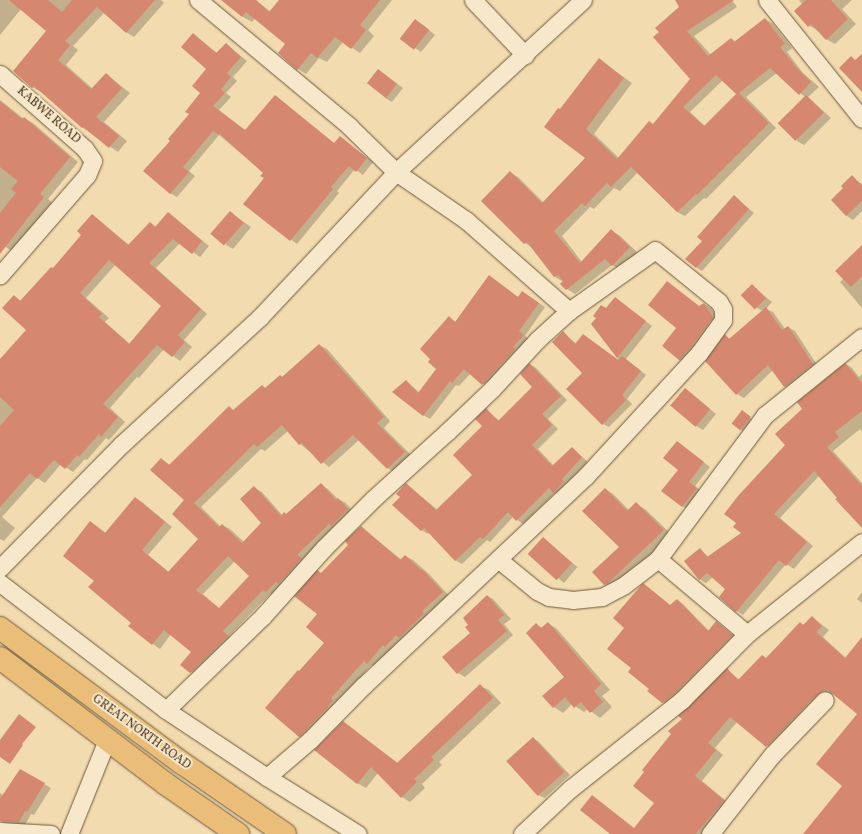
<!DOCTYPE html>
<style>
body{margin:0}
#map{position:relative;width:862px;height:834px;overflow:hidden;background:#f3dbb0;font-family:Vollkorn,serif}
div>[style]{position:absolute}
.shadow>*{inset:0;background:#0003;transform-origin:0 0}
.building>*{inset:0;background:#d5886f;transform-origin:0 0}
.roads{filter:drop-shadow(0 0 1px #6d583a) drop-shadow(0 0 1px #6d583a)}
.minor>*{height:17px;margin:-8.5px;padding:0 8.5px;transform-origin:8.5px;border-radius:8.5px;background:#f7e8cc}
.primary>*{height:22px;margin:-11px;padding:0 11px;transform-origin:11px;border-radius:11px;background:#eabe78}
span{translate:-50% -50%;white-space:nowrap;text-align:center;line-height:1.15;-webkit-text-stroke:4px #f7e8cc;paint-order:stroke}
.street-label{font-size:12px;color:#402d12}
</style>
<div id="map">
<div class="shadow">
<div style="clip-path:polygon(0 0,161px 0,164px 3px,134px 37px,126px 32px,104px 13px,73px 46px,78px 50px,66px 65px,93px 89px,106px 74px,130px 93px,104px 122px,127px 141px,118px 152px,82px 127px,42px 91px,41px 92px,32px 87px,47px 30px,21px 9px,0 35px)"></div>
<div style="clip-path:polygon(228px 0,256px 0,271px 12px,281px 0,392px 0,368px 30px,374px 36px,360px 53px,343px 42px,327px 62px,319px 58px,306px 74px,298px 69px,287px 44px,255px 18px,252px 22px,243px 17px,226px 3px)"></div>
<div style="clip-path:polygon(evenodd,679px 0,732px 0,737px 7px,694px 36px,711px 55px,732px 39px,736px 42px,765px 19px,773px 24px,792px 48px,787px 52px,803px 73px,819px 87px,808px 97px,831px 118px,804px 145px,797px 141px,805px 97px,777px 73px,746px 97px,776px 128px,706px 199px,704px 198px,685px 216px,677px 212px,638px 172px,620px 191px,614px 188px,594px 209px,590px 207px,562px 236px,582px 262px,611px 231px,619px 235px,637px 252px,621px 270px,612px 265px,575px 294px,567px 289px,564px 282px,555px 277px,533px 248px,525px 243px,482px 201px,510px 173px,518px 177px,544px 203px,587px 158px,561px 111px,599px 60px,632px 83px,594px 134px,619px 158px,654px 125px,691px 79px,679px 0,723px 80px,738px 94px,705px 126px,690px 112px,723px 80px)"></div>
<div style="clip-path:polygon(799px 0,852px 0,842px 9px,856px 24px,835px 44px,826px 39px,818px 30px,809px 26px,803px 5px)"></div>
<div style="clip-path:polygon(422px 24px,435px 35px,421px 52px,401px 38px)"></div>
<div style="clip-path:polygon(193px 34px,217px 53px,226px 44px,247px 61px,233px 77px,237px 81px,226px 93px,231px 97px,219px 110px,246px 131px,275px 97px,335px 144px,340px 138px,373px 162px,363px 175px,355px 169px,337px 191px,339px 193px,297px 244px,244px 204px,265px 178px,264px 173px,219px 135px,189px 171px,195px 176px,177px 197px,170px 193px,172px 141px,190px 114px,201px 93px,208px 69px)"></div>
<div style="clip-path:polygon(378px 70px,403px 88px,392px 102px,385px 98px)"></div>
<div style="clip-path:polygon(0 100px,24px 119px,24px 118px,33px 123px,78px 162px,48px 199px,52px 202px,13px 252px,0 243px)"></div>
<div style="clip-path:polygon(852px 177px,862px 184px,862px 211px,853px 220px,847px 216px,832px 200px,844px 188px)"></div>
<div style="clip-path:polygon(734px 197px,754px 213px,702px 271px,696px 267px,703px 241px)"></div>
<div style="clip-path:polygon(evenodd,169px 213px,209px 246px,200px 257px,180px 243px,156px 268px,207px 314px,184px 340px,192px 347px,180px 361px,164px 349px,139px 378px,137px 377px,110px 408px,125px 422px,109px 440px,106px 438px,87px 460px,85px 459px,73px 472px,61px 464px,45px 483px,37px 478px,2px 517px,15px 528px,4px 541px,0 539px,0 361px,27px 330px,14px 296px,21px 301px,53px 269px,83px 235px,93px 215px,129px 245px,150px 223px,157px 227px,169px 213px,116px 264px,162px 306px,130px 344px,105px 322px,109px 318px,86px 298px,116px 264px)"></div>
<div style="clip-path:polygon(231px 213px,251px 227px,233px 249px,226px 245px)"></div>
<div style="clip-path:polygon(862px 247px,862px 308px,840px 282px,844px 278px)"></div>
<div style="clip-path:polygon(490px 277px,518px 297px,522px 292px,545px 307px,525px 336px,530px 340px,489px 388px,471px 373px,459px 386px,456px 385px,430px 419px,423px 415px,406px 381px,420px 393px,438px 369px,449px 318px,456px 322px)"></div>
<div style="clip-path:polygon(667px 283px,700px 307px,704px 304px,711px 308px,719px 321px,686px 363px,679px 360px,678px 328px)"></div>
<div style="clip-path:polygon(752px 286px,772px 302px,766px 309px,773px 312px,785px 329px,788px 327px,795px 331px,819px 368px,791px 390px,784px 386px,773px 370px,744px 398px,737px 394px,706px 361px,725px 336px,731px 339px,763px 311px,757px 308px)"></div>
<div style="clip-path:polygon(615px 298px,652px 326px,626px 359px,646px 375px,627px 399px,632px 404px,609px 427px,603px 424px,583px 373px,563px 333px,577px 344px,589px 339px,619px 360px,592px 324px)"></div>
<div style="clip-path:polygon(evenodd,319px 345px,327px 349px,390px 421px,384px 428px,412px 456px,395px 473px,388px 468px,359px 440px,329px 467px,300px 444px,288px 431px,265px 451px,261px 449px,201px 507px,221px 527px,222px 525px,230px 529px,244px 542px,262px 523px,255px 488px,262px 492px,283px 516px,286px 515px,321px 485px,328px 489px,338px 499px,346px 503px,355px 514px,274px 596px,270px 594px,229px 636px,235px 641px,198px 676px,191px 672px,192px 652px,171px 634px,160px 649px,153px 644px,129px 626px,132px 622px,95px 581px,91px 522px,106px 533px,135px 498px,142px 502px,172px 527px,148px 555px,169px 572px,199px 539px,185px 500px,161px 459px,170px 465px,229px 408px,234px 411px,262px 386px,266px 388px,280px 376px,283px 377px,319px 345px,235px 561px,251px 576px,220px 609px,203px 594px,235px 561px)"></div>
<div style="clip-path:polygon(530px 364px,536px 368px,567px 400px,548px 419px,558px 429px,538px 449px,554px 466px,572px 448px,588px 462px,568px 483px,560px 496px,555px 493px,523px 524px,513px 517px,490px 542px,487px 540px,462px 564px,455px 560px,429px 532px,428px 534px,421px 530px,401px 497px,406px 484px,438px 510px,474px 475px,486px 410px,500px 421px,534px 387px)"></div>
<div style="clip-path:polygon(846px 364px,852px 368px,859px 377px,862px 374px,862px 432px,860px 429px,833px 451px,862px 483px,862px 527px,819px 476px,780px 518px,813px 546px,794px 569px,786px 564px,743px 615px,737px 611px,727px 589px,713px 577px,706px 583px,699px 579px,700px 549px,709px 557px,743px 533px,804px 409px)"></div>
<div style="clip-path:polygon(686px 389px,716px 414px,703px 430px,696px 426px)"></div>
<div style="clip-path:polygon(745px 413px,753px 420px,744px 432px,741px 430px)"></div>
<div style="clip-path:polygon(677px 442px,710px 467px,695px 486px,703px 492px,689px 510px,682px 506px)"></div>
<div style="clip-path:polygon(605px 489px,613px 494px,629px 510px,636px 504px,645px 509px,672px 535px,614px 589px,605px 584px,620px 547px)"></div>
<div style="clip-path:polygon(361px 527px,402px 560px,405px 556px,413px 560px,430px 575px,450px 597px,375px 667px,371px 665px,307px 740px,299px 736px,300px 672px,326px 642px,318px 614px,321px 574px,349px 545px)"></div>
<div style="left:543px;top:538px;width:45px;height:21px;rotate:40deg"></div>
<div style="clip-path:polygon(644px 584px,671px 606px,677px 600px,683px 604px,709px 631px,717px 622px,738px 639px,669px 706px,662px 702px,633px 668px,625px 628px)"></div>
<div style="clip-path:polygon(862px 592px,862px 603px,857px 599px)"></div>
<div style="clip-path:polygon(488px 596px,494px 600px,511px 619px,504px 624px,513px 635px,465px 677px,458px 673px,444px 657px,471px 633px)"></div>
<div style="clip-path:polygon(812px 617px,829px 630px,823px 637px,846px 658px,862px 638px,862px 834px,815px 834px,844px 786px,858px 714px,834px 694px,831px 694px,774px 750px,737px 722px,715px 748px,723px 755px,702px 781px,731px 805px,707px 834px,630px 834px,655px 803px,683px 719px,727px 670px,740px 680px,767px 659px,800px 623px,804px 625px)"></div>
<div style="clip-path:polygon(548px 623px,557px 629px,610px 690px,602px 696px,612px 707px,600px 718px,588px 709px,584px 712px,572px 704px,563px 713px,554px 707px,544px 696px,565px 677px,536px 625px,543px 628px)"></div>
<div style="clip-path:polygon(480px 686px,489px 690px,501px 703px,439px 762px,442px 765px,422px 784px,425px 788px,410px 802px,402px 797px,378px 773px,366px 788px,357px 783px,343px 722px,398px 763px)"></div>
<div style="clip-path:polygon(533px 739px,538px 741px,570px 775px,545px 798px,540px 796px,508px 762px)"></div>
<div style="clip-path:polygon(20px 770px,51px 788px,34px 815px,31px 814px,25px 825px,6px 824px,0 821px,0 793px,3px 795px)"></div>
</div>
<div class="building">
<div style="clip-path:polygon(9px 0,48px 0,62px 12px,72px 0,155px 0,126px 33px,97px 7px,65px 41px,70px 45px,58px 60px,91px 89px,106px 73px,122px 88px,96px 117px,119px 136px,109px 148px,83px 127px,82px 128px,34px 86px,32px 88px,13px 71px,46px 31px)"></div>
<div style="clip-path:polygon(221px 0,256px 0,269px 12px,279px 0,380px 0,360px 25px,366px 30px,351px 49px,335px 37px,317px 58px,311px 53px,297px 70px,278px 53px,285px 44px,246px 12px,242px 17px)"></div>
<div style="clip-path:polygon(evenodd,675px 0,734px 0,687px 31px,708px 56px,731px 38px,734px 42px,765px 18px,785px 44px,780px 47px,796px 67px,811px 82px,799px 95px,770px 68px,739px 93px,769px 123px,697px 195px,696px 194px,677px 212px,631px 167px,611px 187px,607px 183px,585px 206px,582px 203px,554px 231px,580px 263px,611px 229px,630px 247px,612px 266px,605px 259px,566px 290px,560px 284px,563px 281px,558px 275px,554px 277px,527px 242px,524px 244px,481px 201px,510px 171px,542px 203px,585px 158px,544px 127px,558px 108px,560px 109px,599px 58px,624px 78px,586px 129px,617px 159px,649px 121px,653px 124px,690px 79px,653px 37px,659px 32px,655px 28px,679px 7px,675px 0,716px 75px,736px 94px,704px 126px,683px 107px,716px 75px)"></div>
<div style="clip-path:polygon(806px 0,831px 0,848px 19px,826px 40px,811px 24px,808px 27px,794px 11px)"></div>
<div style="left:415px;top:19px;width:18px;height:25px;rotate:38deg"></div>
<div style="clip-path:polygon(193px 33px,216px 53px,226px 43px,241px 57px,227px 73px,231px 77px,221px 89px,225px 93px,213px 106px,245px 130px,275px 95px,334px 143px,340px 136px,367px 158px,356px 172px,349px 166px,331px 187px,333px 189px,290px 241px,243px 204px,264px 178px,260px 176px,263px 173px,220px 134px,219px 135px,213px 131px,183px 167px,189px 172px,170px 194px,143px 171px,170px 141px,168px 139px,189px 114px,185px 112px,200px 93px,192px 86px,206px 69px,181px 47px)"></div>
<div style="clip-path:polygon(862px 54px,862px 92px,839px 68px,851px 56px,855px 60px)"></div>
<div style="left:378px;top:69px;width:24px;height:18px;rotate:38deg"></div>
<div style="left:806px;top:95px;width:25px;height:40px;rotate:45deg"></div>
<div style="clip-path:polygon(0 101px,22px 119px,24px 117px,70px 157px,40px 194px,44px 197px,0 254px,0 213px,16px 193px,11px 189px,18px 181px,0 167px)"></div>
<div style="clip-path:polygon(852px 175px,862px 186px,862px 201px,846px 216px,831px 200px,843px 188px,841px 186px)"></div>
<div style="clip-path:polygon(734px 195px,749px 209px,696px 268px,685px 259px,702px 241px,697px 237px)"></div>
<div style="left:230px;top:211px;width:18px;height:30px;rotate:41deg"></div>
<div style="clip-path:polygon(evenodd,168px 212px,202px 241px,192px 254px,173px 239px,149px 263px,201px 309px,178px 335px,185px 342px,172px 357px,157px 345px,103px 404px,118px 417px,101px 437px,99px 434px,79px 457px,77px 455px,65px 469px,54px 460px,37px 479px,30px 473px,0 507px,0 426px,14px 410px,0 397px,0 359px,26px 330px,2px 308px,14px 295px,20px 301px,51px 267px,53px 268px,81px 235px,77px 231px,92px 214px,128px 245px,150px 222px,155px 227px,168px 212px,109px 260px,161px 306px,129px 344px,99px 317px,102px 314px,80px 293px,109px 260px)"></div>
<div style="clip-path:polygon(862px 245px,862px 276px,851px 287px,835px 271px)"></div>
<div style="clip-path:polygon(489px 275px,518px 297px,522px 291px,539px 303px,519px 331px,524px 335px,513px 347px,515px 349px,485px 382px,482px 385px,464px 369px,452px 383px,450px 381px,423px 416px,392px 392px,406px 380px,418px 393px,436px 369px,428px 362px,430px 359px,420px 349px,449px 316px,455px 322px)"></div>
<div style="clip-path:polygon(667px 281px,699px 306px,704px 303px,713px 317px,691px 347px,679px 360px,662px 346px,676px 328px,648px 305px)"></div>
<div style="left:752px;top:284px;width:20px;height:16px;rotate:45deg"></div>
<div style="clip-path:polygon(615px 297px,646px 321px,617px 358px,591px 324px,596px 318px,593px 316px,601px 305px,606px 308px)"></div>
<div style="clip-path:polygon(766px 307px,782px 330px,788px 326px,813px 364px,784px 387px,768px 365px,736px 395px,705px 361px,725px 334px,729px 339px)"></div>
<div style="clip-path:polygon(563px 331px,575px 344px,583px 334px,618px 360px,622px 356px,641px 371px,622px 395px,626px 400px,602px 425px,566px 389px,582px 373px,552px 342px)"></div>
<div style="clip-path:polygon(evenodd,319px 344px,384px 417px,377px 423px,405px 452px,387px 469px,353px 435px,321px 464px,302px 443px,299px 445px,282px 425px,257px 447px,254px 444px,194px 503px,219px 527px,222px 524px,242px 543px,261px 523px,240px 499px,254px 486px,281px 516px,284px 512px,286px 514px,321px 483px,336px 500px,338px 498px,348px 509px,331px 526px,329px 524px,297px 555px,302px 558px,278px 584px,276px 582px,266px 592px,263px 590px,223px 631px,228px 636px,190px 673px,180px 665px,191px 652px,164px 630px,152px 645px,128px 626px,131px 623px,88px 587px,94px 581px,63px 556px,90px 521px,105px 533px,135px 497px,165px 522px,142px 550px,168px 572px,198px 539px,172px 514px,184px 500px,150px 470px,161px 458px,169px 465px,229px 406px,233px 410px,262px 385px,265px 388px,280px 375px,282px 377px,319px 344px,228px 556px,249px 576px,219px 608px,196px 590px,228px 556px)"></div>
<div style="clip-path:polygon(529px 363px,561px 396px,542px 414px,552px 425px,532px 445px,552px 466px,572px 447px,582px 457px,562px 479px,564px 481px,553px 493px,549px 488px,516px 521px,508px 512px,483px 539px,480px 537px,455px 561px,424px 528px,421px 531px,392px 505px,400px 497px,396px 494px,406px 483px,436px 510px,472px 475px,453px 455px,482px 426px,475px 419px,486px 408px,498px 421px,532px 387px,520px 374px)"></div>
<div style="clip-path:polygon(845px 363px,862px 383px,862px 411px,835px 432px,839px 437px,827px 447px,862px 486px,862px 528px,835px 499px,837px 498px,814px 471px,774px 514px,807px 542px,786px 566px,779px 560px,736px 612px,719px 597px,725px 589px,707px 573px,699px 580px,684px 561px,700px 548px,707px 557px,741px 533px,733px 527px,736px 523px,724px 514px,738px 496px,785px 445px,775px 434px,802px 409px,797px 402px)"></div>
<div style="left:685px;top:388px;width:33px;height:23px;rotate:40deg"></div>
<div style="left:742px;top:410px;width:11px;height:17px;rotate:38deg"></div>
<div style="clip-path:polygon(677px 441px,704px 462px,689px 482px,697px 488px,682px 507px,661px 491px,678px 470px,663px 458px)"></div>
<div style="clip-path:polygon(605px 488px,627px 511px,636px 502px,664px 530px,609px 582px,604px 585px,592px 572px,619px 547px,582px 511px)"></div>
<div style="clip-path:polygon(361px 526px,400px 560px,405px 555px,421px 570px,422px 569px,443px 592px,422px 611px,424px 613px,399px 638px,396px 635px,385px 647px,383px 645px,367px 664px,364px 661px,331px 698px,333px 700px,327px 708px,299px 737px,265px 708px,298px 670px,299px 671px,324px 643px,306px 627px,317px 614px,294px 596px,317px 570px,321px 573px,348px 545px,345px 541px)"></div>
<div style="left:543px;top:537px;width:39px;height:23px;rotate:42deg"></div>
<div style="clip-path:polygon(643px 583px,670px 605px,677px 599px,708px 631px,716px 621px,732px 635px,675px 693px,662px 703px,647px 691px,649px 689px,628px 672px,631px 668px,607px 649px,624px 628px,613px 618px)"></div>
<div style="clip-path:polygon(487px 595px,504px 615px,498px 620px,507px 631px,457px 674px,442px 657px,470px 633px,465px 627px,468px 625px,463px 618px)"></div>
<div style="clip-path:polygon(812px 616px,822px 626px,816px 632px,845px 658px,862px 637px,862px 834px,803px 834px,842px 786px,816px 764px,857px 714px,828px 690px,822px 691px,812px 699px,766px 747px,730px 717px,708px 743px,716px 750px,695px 776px,724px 800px,696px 834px,610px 834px,580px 810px,592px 795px,634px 828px,654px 803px,633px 786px,644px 772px,642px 770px,671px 734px,668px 731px,682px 719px,678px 716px,727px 668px,738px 680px,762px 655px,766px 658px,800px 622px,803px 625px)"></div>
<div style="clip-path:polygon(548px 622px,601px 684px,594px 691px,603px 702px,590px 713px,581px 702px,574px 708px,565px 697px,553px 708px,542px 696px,564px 677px,526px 633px,536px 623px,541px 628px)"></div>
<div style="clip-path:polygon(480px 684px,493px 698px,431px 757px,434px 760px,414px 779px,417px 782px,401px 798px,371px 767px,357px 784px,314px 750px,343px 721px,397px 763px)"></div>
<div style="clip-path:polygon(19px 714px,36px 727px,22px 744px,23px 745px,10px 764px,0 757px,0 740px)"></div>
<div style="left:533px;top:737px;width:47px;height:36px;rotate:48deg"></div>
<div style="clip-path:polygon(20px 769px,45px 783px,27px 812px,25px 811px,19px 822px,0 821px,0 799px)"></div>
</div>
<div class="roads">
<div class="minor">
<div style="left:198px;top:0;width:197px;rotate:39.8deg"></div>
<div style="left:349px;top:126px;width:66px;rotate:44.4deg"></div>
<div style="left:396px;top:172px;width:86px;rotate:34.6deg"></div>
<div style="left:467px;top:221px;width:136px;rotate:41.4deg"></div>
<div style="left:473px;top:0;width:76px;rotate:46.6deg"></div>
<div style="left:767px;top:0;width:152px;rotate:51.4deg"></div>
<div style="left:0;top:74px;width:113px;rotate:41.4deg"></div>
<div style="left:85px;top:149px;width:14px;rotate:56deg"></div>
<div style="left:93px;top:161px;width:15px;rotate:113deg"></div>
<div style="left:87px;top:175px;width:133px;rotate:131deg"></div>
<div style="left:658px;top:559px;width:116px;rotate:40.1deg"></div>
<div style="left:499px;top:560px;width:49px;rotate:39.2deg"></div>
<div style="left:537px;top:591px;width:13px;rotate:27deg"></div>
<div style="left:549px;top:597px;width:24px;rotate:7deg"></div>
<div style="left:573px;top:600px;width:29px;rotate:-6deg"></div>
<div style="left:602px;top:597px;width:24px;rotate:-28deg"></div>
<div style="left:623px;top:586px;width:44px;rotate:-37.6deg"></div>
<div style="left:658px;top:559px;width:179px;rotate:-53.4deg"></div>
<div style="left:765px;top:415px;width:124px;rotate:-38.8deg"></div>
<div style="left:0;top:568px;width:174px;rotate:-45.5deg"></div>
<div style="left:122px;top:444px;width:188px;rotate:-42.6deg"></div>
<div style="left:260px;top:317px;width:199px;rotate:-46.8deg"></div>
<div style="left:396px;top:172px;width:254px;rotate:-42.6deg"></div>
<div style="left:0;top:583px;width:209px;rotate:37.4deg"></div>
<div style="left:166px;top:710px;width:121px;rotate:33.6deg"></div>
<div style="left:267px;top:777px;width:107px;rotate:32.1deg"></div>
<div style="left:166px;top:710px;width:135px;rotate:-44.1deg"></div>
<div style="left:263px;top:616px;width:91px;rotate:-48.1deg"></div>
<div style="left:324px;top:548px;width:69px;rotate:-45deg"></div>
<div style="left:373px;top:499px;width:100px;rotate:-42.2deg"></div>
<div style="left:447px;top:432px;width:62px;rotate:-43.7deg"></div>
<div style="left:492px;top:389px;width:67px;rotate:-47.4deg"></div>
<div style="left:537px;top:340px;width:43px;rotate:-42.2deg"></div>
<div style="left:569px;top:311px;width:105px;rotate:-35.3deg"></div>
<div style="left:655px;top:250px;width:82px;rotate:39.1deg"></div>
<div style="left:719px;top:302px;width:8px;rotate:60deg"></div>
<div style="left:723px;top:309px;width:11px;rotate:90deg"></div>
<div style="left:723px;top:320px;width:41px;rotate:126deg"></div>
<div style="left:699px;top:353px;width:168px;rotate:132.6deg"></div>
<div style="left:585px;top:477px;width:303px;rotate:136.7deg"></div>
<div style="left:364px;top:685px;width:77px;rotate:134.5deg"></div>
<div style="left:310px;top:740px;width:57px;rotate:139.3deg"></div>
<div style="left:0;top:831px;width:51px;rotate:3.4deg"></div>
<div style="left:69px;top:834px;width:101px;rotate:-68deg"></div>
<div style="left:522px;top:834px;width:66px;rotate:-43.2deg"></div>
<div style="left:570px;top:789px;width:143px;rotate:-38.5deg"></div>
<div style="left:682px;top:700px;width:93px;rotate:-45.4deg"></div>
<div style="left:747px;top:634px;width:147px;rotate:-38.7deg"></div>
<div style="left:710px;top:834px;width:100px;rotate:-51.9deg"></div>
<div style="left:772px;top:755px;width:76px;rotate:-46.1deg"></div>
</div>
<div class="primary">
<div style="left:0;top:628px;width:227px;rotate:36.6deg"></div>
<div style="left:182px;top:763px;width:125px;rotate:34.6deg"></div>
<div style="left:0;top:658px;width:208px;rotate:37.2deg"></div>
<div style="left:166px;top:784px;width:88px;rotate:34.8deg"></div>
</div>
</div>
<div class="street-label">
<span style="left:48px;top:116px;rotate:41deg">KABWE ROAD</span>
<span style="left:141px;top:733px;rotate:36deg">GREAT NORTH ROAD</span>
</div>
</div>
